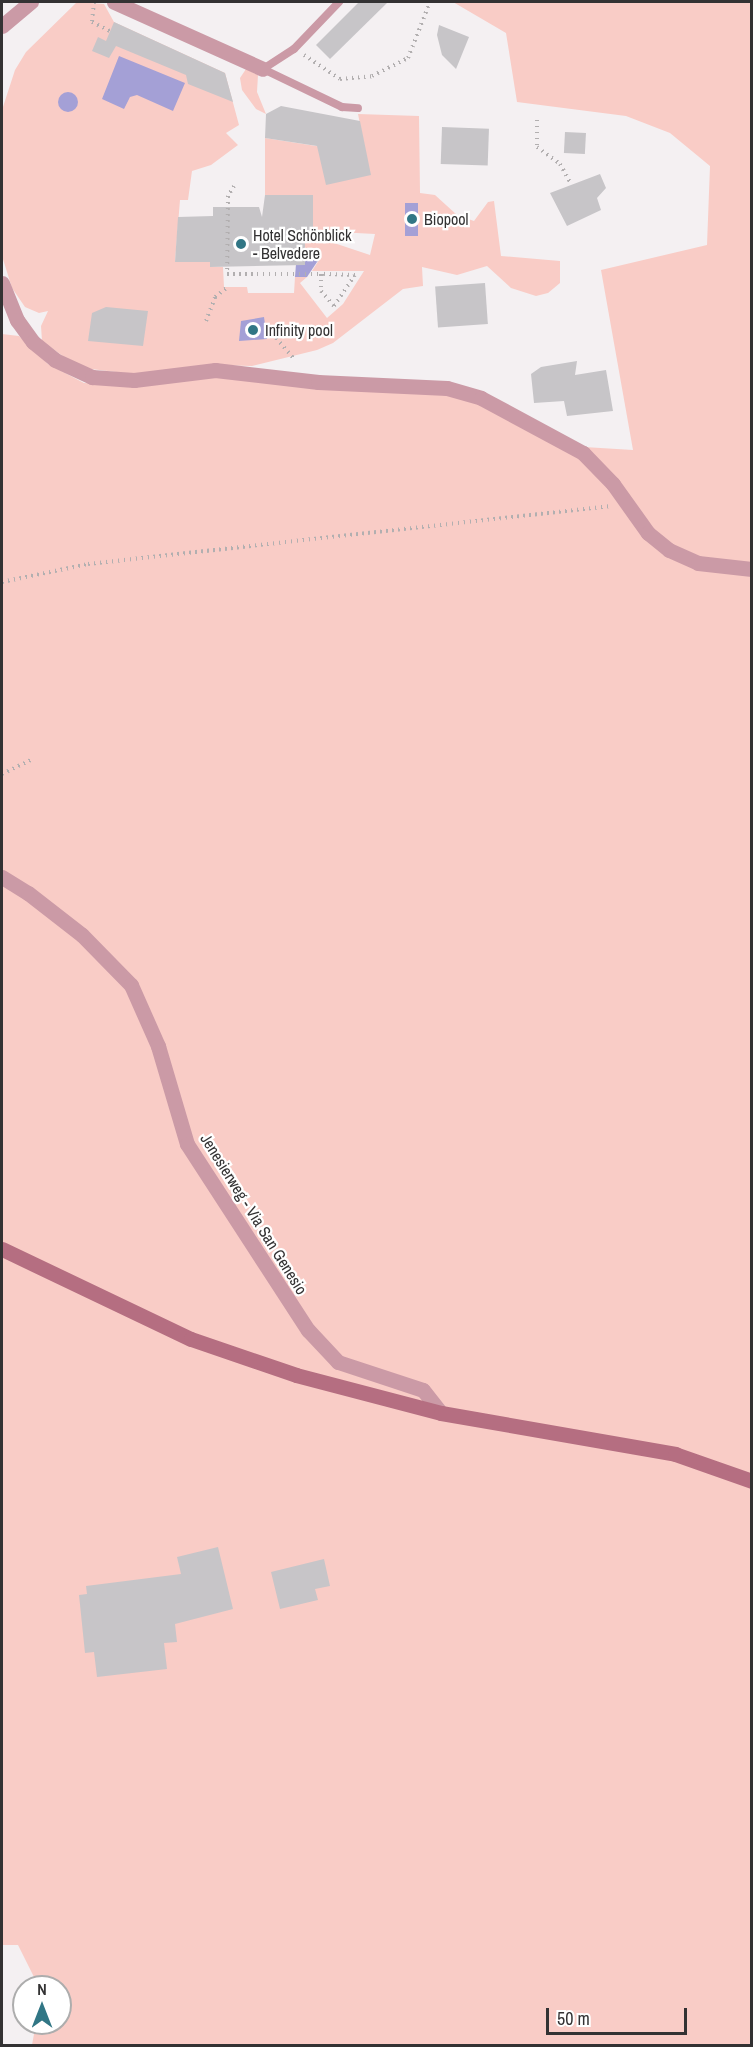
<!DOCTYPE html>
<meta charset="utf-8">
<style>
body{margin:0}
#map{position:relative;width:753px;height:2047px;overflow:hidden;background:#f4f0f2;font-family:"Archivo Narrow",sans-serif}
div>[style]{position:absolute}
.green>*{inset:0;background:#f9ccc6}
.water>*{inset:0;background:#a4a0d6;transform-origin:0 0}
.round{border-radius:50%}
.building>*{inset:0;background:#c7c5c8;transform-origin:0 0}
.path>*{height:4px;margin-top:-2px;transform-origin:0;background:repeating-linear-gradient(90deg,#b2afb0 0 1.5px,transparent 0 6px)}
.lane>*{height:8px;margin:-4px;padding:0 4px;transform-origin:4px;border-radius:4px;background:#cb9aa6}
.street>*{height:15px;margin:-7.5px;padding:0 7.5px;transform-origin:7.5px;border-radius:7.5px;background:#cb9aa6}
.secondary>*{height:15px;margin:-7.5px;padding:0 7.5px;transform-origin:7.5px;border-radius:7.5px;background:#b56e81}
.dots>*{width:16px;height:16px;translate:-50% -50%;box-sizing:border-box;border:3px solid #fff;border-radius:50%}
span{translate:-50% -50%;white-space:nowrap;text-align:center;line-height:1.15;-webkit-text-stroke:4.5px #fff;paint-order:stroke}
.poi-label{font-size:16px;color:#333233}
.left{translate:0 -50%;text-align:left}
.street-label{font-size:16px;color:#333233}
.frame{position:absolute;inset:0;border:3px solid #333233;pointer-events:none}
.north{position:absolute;left:12px;top:1975px;width:60px;height:60px;box-sizing:border-box;background:#fff;border:2px solid #adadad;border-radius:50%;rotate:0deg;font-size:16px;font-weight:700;line-height:24px;text-align:center;color:#333233}
.north::after{content:'';display:block;margin:auto;width:21px;height:27px;background:#317685;clip-path:polygon(50% 0,100% 100%,50% 72%,0 100%)}
.scale{position:absolute;left:546px;top:2008px;width:141px;height:27px;box-sizing:border-box;border:3px solid #333233;border-top:0;padding-left:8px;font-size:18px;line-height:21px;white-space:nowrap;color:#333233;-webkit-text-stroke:4px #fff;paint-order:stroke}
</style>
<div id="map">
<div class="green">
<div style="clip-path:polygon(evenodd,77px 2px,104px 4px,114px 22px,225px 73px,239px 125px,226px 133px,238px 145px,211px 165px,192px 171px,188px 200px,180px 200px,175px 262px,210px 262px,211px 267px,223px 267px,224px 287px,247px 287px,248px 293px,294px 293px,295px 277px,307px 277px,300px 283px,327px 318px,343px 304px,364px 271px,312px 271px,321px 257px,305px 256px,305px 232px,313px 195px,265px 195px,265px 138px,335px 149px,370px 174px,358px 114px,419px 116px,420px 193px,435px 195px,457px 215px,474px 221px,488px 202px,494px 201px,501px 256px,560px 261px,560px 283px,548px 293px,536px 296px,511px 288px,487px 266px,457px 275px,422px 267px,423px 286px,403px 289px,333px 343px,317px 350px,252px 366px,216px 365px,133px 374px,91px 369px,71px 362px,42px 341px,41px 326px,48px 311px,39px 313px,25px 307px,12px 288px,2px 256px,2px 110px,15px 70px,26px 52px,77px 2px,337px 232px,375px 234px,370px 255px,334px 243px,337px 232px)"></div>
<div style="clip-path:polygon(453px 2px,751px 2px,751px 2045px,32px 2045px,36px 2023px,60px 2023px,60px 1987px,39px 1987px,18px 1945px,2px 1945px,2px 334px,19px 336px,48px 364px,84px 383px,139px 386px,198px 376px,439px 393px,467px 399px,568px 446px,633px 450px,601px 270px,707px 245px,710px 166px,670px 133px,626px 116px,517px 102px,506px 33px)"></div>
<div style="clip-path:polygon(246px 69px,258px 75px,257px 92px,266px 114px,256px 109px,242px 90px,240px 78px)"></div>
</div>
<div class="water">
<div style="clip-path:polygon(119px 56px,185px 83px,173px 111px,137px 95px,130px 97px,124px 109px,102px 99px)"></div>
<div class="round" style="left:58px;top:92px;width:20px;height:20px"></div>
<div style="left:405px;top:203px;width:13px;height:33px"></div>
<div style="clip-path:polygon(305px 256px,321px 256px,307px 277px,295px 277px,296px 264px)"></div>
<div style="clip-path:polygon(264px 317px,267px 339px,239px 341px,241px 321px)"></div>
</div>
<div class="building">
<div style="clip-path:polygon(359px 2px,388px 2px,330px 59px,316px 45px)"></div>
<div style="clip-path:polygon(114px 22px,225px 73px,233px 102px,188px 84px,186px 75px,116px 46px,109px 58px,92px 51px,98px 37px,106px 41px)"></div>
<div style="clip-path:polygon(439px 25px,469px 37px,456px 69px,442px 55px,437px 35px)"></div>
<div style="clip-path:polygon(281px 106px,360px 121px,371px 175px,326px 185px,317px 146px,265px 138px,266px 114px)"></div>
<div style="left:442px;top:127px;width:47px;height:37px;rotate:2deg"></div>
<div style="left:565px;top:132px;width:21px;height:21px;rotate:3deg"></div>
<div style="clip-path:polygon(600px 174px,606px 188px,597px 198px,601px 210px,567px 226px,550px 193px)"></div>
<div style="clip-path:polygon(265px 195px,313px 195px,313px 232px,305px 232px,305px 265px,210px 267px,210px 262px,175px 262px,178px 217px,213px 216px,213px 207px,259px 207px,262px 217px)"></div>
<div style="left:485px;top:283px;width:41px;height:50px;rotate:86deg"></div>
<div style="clip-path:polygon(106px 307px,148px 311px,143px 346px,88px 341px,92px 313px)"></div>
<div style="clip-path:polygon(577px 361px,575px 375px,606px 370px,613px 411px,567px 416px,564px 401px,534px 403px,531px 374px,541px 367px)"></div>
<div style="clip-path:polygon(218px 1547px,233px 1609px,175px 1624px,177px 1642px,164px 1643px,167px 1669px,97px 1677px,94px 1652px,85px 1653px,79px 1595px,87px 1594px,86px 1586px,181px 1574px,177px 1557px)"></div>
<div style="clip-path:polygon(324px 1559px,330px 1586px,315px 1589px,318px 1600px,280px 1609px,271px 1572px)"></div>
</div>
<div class="path">
<div style="left:94px;top:2px;width:20px;rotate:96deg"></div>
<div style="left:92px;top:22px;width:20px;rotate:27deg"></div>
<div style="left:304px;top:55px;width:43px;rotate:33.7deg"></div>
<div style="left:340px;top:79px;width:32px;rotate:-5deg"></div>
<div style="left:372px;top:76px;width:40px;rotate:-26.6deg"></div>
<div style="left:408px;top:58px;width:60px;rotate:-68.6deg"></div>
<div style="left:537px;top:120px;width:27px;rotate:90deg"></div>
<div style="left:537px;top:147px;width:29px;rotate:36deg"></div>
<div style="left:560px;top:164px;width:23px;rotate:61deg"></div>
<div style="left:234px;top:186px;width:12px;rotate:121deg"></div>
<div style="left:228px;top:196px;width:78px;rotate:90.7deg"></div>
<div style="left:227px;top:274px;width:94px"></div>
<div style="left:321px;top:274px;width:17px;rotate:90deg"></div>
<div style="left:321px;top:291px;width:20px;rotate:49deg"></div>
<div style="left:334px;top:306px;width:37px;rotate:-56deg"></div>
<div style="left:355px;top:275px;width:34px;rotate:-178deg"></div>
<div style="left:206px;top:321px;width:26px;rotate:-69deg"></div>
<div style="left:215px;top:297px;width:16px;rotate:-38deg"></div>
<div style="left:276px;top:338px;width:29px;rotate:49deg"></div>
<div style="left:2px;top:582px;width:88px;rotate:-11.8deg"></div>
<div style="left:88px;top:564px;width:526px;rotate:-6.33deg"></div>
<div style="left:2px;top:774px;width:34px;rotate:-26deg"></div>
</div>
<div class="lane">
<div style="left:263px;top:69px;width:88px;rotate:25.7deg"></div>
<div style="left:342px;top:107px;width:16px;rotate:4deg"></div>
<div style="left:263px;top:69px;width:37px;rotate:-33deg"></div>
<div style="left:294px;top:49px;width:65px;rotate:-46.2deg"></div>
</div>
<div class="street">
<div style="left:114px;top:2px;width:163px;rotate:24.2deg"></div>
<div style="left:2px;top:26px;width:38px;rotate:-40deg"></div>
<div style="left:2px;top:283px;width:40px;rotate:68deg"></div>
<div style="left:17px;top:320px;width:27px;rotate:54deg"></div>
<div style="left:33px;top:342px;width:28px;rotate:39deg"></div>
<div style="left:55px;top:360px;width:41px;rotate:24.7deg"></div>
<div style="left:92px;top:377px;width:42px;rotate:4.1deg"></div>
<div style="left:134px;top:380px;width:82px;rotate:-7deg"></div>
<div style="left:215px;top:370px;width:104px;rotate:6.6deg"></div>
<div style="left:318px;top:382px;width:129px;rotate:2.7deg"></div>
<div style="left:447px;top:388px;width:35px;rotate:16deg"></div>
<div style="left:481px;top:398px;width:116px;rotate:28.3deg"></div>
<div style="left:583px;top:453px;width:43px;rotate:45.9deg"></div>
<div style="left:613px;top:484px;width:60px;rotate:54.5deg"></div>
<div style="left:648px;top:533px;width:27px;rotate:39deg"></div>
<div style="left:669px;top:550px;width:32px;rotate:24deg"></div>
<div style="left:698px;top:563px;width:54px;rotate:6.3deg"></div>
<div style="left:2px;top:877px;width:31px;rotate:32deg"></div>
<div style="left:28px;top:893px;width:68px;rotate:37.9deg"></div>
<div style="left:82px;top:935px;width:70px;rotate:45.6deg"></div>
<div style="left:131px;top:985px;width:67px;rotate:66.1deg"></div>
<div style="left:158px;top:1046px;width:102px;rotate:73.5deg"></div>
<div style="left:187px;top:1144px;width:222px;rotate:57deg"></div>
<div style="left:308px;top:1330px;width:44px;rotate:46.8deg"></div>
<div style="left:338px;top:1362px;width:89px;rotate:18.2deg"></div>
<div style="left:423px;top:1390px;width:29px;rotate:52deg"></div>
</div>
<div class="secondary">
<div style="left:2px;top:1249px;width:209px;rotate:25.5deg"></div>
<div style="left:191px;top:1339px;width:111px;rotate:18.9deg"></div>
<div style="left:296px;top:1375px;width:150px;rotate:14.7deg"></div>
<div style="left:441px;top:1413px;width:238px;rotate:9.9deg"></div>
<div style="left:675px;top:1454px;width:82px;rotate:19.3deg"></div>
</div>
<div class="dots">
<div style="left:412px;top:219px;background:#317685"></div>
<div style="left:241px;top:244px;background:#317685"></div>
<div style="left:253px;top:330px;background:#317685"></div>
</div>
<div class="poi-label">
<span class="left" style="left:424px;top:219px">Biopool</span>
<span class="left" style="left:253px;top:244px">Hotel Schönblick<br>- Belvedere</span>
<span class="left" style="left:265px;top:330px">Infinity pool</span>
</div>
<div class="street-label">
<span style="left:254px;top:1214px;rotate:58deg">Jenesierweg - Via San Genesio</span>
</div>
<div class="frame"></div>
<div class="north">N</div>
<div class="scale">50 m</div>
</div>
